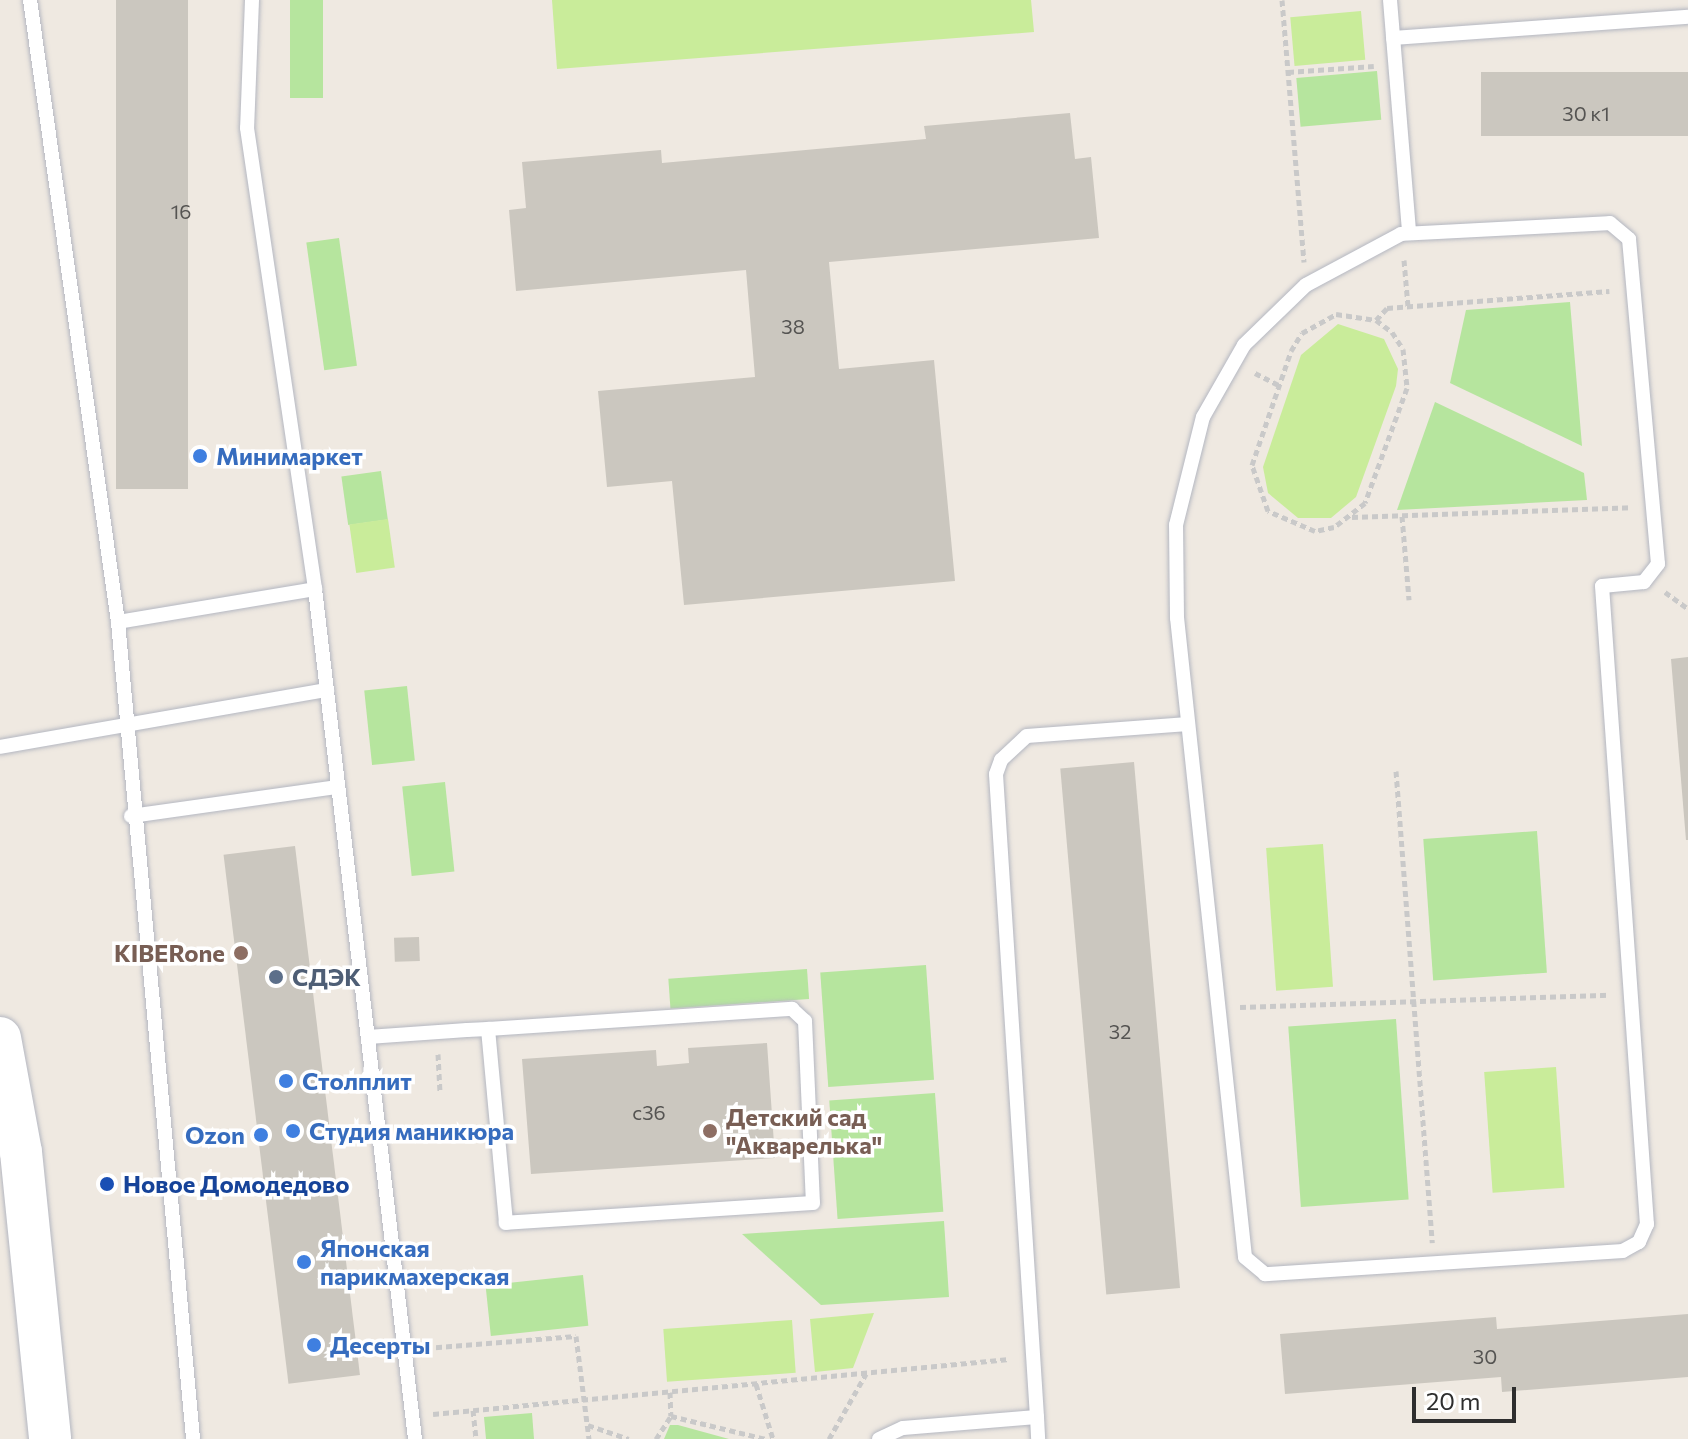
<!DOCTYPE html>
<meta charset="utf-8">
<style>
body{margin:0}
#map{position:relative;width:1688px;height:1439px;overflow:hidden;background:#efe9e1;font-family:Commissioner,sans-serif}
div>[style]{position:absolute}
.green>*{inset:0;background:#b6e59e;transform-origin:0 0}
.pitch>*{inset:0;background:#c9ec9a;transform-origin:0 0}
.building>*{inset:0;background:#cbc7bf;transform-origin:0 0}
.path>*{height:5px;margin-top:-2.5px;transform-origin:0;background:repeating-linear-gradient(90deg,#c9c9c9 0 6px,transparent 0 10px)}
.roads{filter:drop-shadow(0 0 2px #b4b7c1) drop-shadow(0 0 2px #b4b7c1)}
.lane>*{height:14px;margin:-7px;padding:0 7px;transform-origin:7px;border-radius:7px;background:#fff}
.secondary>*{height:42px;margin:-21px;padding:0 21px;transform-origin:21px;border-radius:21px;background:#fff}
.dots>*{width:22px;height:22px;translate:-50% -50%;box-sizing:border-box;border:4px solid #fff;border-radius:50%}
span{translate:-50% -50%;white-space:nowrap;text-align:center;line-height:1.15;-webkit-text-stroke:7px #fff;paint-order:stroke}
.number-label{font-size:20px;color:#555452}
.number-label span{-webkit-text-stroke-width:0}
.shop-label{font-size:24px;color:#366cbe;font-weight:700}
.left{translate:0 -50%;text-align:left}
.right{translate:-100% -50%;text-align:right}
.education-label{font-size:24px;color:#785e54;font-weight:700}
.service-label{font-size:24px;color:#4e5e75;font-weight:700}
.transit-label{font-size:24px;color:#164399;font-weight:700}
.scale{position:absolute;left:1412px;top:1387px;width:104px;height:36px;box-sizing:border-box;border:4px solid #2e2e2e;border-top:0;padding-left:10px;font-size:24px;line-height:28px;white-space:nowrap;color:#2e2e2e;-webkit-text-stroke:6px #fff;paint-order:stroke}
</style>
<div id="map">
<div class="green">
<div style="left:290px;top:0;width:33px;height:98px"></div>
<div style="left:1377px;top:71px;width:49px;height:81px;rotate:85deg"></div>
<div style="left:339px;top:238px;width:129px;height:33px;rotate:82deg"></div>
<div style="clip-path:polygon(1570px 302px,1582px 446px,1450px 383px,1466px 310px)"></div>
<div style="clip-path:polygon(1435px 402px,1584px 473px,1587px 500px,1397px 510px)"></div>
<div style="left:381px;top:471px;width:49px;height:40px;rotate:82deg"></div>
<div style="left:407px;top:686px;width:75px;height:43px;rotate:84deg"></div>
<div style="left:445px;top:782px;width:90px;height:43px;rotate:84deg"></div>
<div style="left:1537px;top:831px;width:142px;height:114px;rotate:86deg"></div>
<div style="left:926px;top:965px;width:115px;height:106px;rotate:86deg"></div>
<div style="left:807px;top:969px;width:30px;height:139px;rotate:86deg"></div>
<div style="left:1396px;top:1019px;width:181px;height:108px;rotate:86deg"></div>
<div style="left:935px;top:1093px;width:119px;height:106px;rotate:86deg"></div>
<div style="clip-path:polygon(944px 1221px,949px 1297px,821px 1305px,742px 1234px)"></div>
<div style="left:583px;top:1275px;width:51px;height:98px;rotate:84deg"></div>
<div style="clip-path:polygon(532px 1413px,534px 1439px,486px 1439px,484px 1417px)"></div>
<div style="clip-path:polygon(670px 1425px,678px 1425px,729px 1439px,664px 1439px)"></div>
</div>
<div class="pitch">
<div style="clip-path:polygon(552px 0,1031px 0,1034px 32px,557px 69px)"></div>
<div style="left:1361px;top:11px;width:49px;height:71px;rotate:85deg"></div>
<div style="clip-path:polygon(1338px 324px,1384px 339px,1398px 369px,1396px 386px,1356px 497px,1331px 518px,1298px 518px,1268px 493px,1263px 467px,1301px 355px)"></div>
<div style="left:388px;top:519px;width:49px;height:39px;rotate:82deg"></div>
<div style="left:1323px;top:844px;width:143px;height:57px;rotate:86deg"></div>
<div style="left:1556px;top:1067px;width:121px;height:72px;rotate:86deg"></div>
<div style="clip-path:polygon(874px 1313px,853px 1368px,815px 1372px,810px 1319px)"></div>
<div style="left:792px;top:1320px;width:53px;height:129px;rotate:86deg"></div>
</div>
<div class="building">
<div style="left:116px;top:0;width:72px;height:489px"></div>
<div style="left:1688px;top:72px;width:64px;height:207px;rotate:90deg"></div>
<div style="clip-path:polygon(1070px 113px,1075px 159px,1091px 157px,1099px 238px,829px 262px,839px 369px,934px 360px,955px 581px,684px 605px,672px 481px,607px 487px,598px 391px,755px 377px,746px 270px,516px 291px,509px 210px,526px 208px,522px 162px,661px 150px,662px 163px,926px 139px,924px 126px)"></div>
<div style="clip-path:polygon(1688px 657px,1688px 840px,1686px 840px,1671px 659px)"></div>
<div style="left:1134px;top:762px;width:528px;height:74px;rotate:85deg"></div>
<div style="left:295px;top:846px;width:533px;height:72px;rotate:83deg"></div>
<div style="left:419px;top:937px;width:24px;height:25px;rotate:88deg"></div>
<div style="clip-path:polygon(767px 1043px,775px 1158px,531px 1174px,522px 1059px,656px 1050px,657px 1066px,689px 1063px,688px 1048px)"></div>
<div style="clip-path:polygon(1688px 1314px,1688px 1377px,1502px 1392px,1501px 1377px,1285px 1394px,1280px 1334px,1496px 1317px,1497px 1329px)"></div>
</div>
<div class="path">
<div style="left:1282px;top:0;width:263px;rotate:85.2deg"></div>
<div style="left:1288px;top:72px;width:86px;rotate:-4deg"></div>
<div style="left:1404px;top:260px;width:47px;rotate:85.1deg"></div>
<div style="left:1336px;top:314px;width:40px;rotate:8.5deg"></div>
<div style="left:1376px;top:320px;width:20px;rotate:37deg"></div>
<div style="left:1392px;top:332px;width:20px;rotate:57deg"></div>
<div style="left:1403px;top:349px;width:39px;rotate:84deg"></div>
<div style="left:1407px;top:388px;width:122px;rotate:110.1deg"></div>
<div style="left:1365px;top:503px;width:39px;rotate:142deg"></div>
<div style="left:1334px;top:527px;width:19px;rotate:168deg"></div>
<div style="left:1315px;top:531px;width:51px;rotate:-156.9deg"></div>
<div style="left:1268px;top:511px;width:49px;rotate:-109.2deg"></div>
<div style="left:1252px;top:465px;width:120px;rotate:-71.1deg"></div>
<div style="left:1291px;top:351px;width:21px;rotate:-59deg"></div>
<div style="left:1302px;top:333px;width:39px;rotate:-29deg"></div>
<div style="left:1376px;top:320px;width:16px;rotate:-47deg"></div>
<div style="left:1387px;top:308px;width:223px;rotate:-4.4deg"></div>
<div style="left:1255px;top:373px;width:27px;rotate:27deg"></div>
<div style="left:1402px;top:516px;width:84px;rotate:85.2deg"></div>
<div style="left:1352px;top:517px;width:280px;rotate:-2deg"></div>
<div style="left:1665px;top:592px;width:29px;rotate:36deg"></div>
<div style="left:1396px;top:771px;width:473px;rotate:85.6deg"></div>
<div style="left:1240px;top:1007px;width:370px;rotate:-1.9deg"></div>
<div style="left:438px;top:1054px;width:39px;rotate:87deg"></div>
<div style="left:426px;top:1348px;width:150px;rotate:-4.6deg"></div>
<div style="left:576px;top:1336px;width:104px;rotate:82.8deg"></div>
<div style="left:756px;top:1384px;width:58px;rotate:72.8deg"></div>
<div style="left:670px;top:1392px;width:24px;rotate:88deg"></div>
<div style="left:473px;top:1410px;width:29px;rotate:84deg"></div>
<div style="left:433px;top:1414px;width:579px;rotate:-5.45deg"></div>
<div style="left:588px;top:1425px;width:43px;rotate:18.9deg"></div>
<div style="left:656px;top:1439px;width:27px;rotate:-57deg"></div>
<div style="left:671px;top:1416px;width:98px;rotate:13.6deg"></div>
<div style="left:829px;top:1439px;width:75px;rotate:-60.4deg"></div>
</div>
<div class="roads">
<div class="lane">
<div style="left:30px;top:0;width:628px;rotate:81.95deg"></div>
<div style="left:118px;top:622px;width:200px;rotate:-9.5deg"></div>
<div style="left:315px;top:589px;width:856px;rotate:83.29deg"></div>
<div style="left:252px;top:0;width:128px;rotate:92.2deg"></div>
<div style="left:247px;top:128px;width:466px;rotate:81.6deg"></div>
<div style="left:1390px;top:0;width:233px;rotate:85.3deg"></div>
<div style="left:1393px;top:38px;width:296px;rotate:-4.1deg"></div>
<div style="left:1610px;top:223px;width:25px;rotate:40deg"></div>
<div style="left:1629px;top:239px;width:326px;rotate:84.9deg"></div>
<div style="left:1658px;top:564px;width:23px;rotate:128deg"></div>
<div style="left:1644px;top:582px;width:42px;rotate:174.6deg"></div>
<div style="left:1602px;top:586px;width:640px;rotate:85.97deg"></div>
<div style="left:1647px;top:1224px;width:20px;rotate:114deg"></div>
<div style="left:1639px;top:1242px;width:18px;rotate:151deg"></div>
<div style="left:1623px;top:1251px;width:359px;rotate:176.3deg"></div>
<div style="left:1265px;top:1274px;width:26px;rotate:-140deg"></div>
<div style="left:1245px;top:1257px;width:643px;rotate:-96.07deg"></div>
<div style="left:1177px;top:618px;width:93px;rotate:-90.6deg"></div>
<div style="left:1176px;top:525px;width:111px;rotate:-76deg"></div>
<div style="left:1203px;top:417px;width:83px;rotate:-60.3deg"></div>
<div style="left:1244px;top:345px;width:86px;rotate:-44.1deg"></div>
<div style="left:1306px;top:285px;width:108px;rotate:-28.2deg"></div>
<div style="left:1401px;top:234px;width:209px;rotate:-3deg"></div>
<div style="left:118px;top:622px;width:820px;rotate:84.75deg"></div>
<div style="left:0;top:747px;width:332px;rotate:-9.9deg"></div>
<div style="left:131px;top:816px;width:209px;rotate:-8deg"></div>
<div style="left:368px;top:1037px;width:99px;rotate:-4deg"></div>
<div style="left:467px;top:1030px;width:21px;rotate:-3deg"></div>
<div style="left:488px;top:1029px;width:305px;rotate:-3.8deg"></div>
<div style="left:792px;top:1009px;width:18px;rotate:43deg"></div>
<div style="left:805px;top:1021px;width:182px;rotate:87.5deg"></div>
<div style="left:813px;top:1203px;width:308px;rotate:176.3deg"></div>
<div style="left:506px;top:1223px;width:195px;rotate:-95.3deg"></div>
<div style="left:1037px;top:1417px;width:22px;rotate:87deg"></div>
<div style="left:879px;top:1439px;width:26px;rotate:-25deg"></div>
<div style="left:903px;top:1428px;width:134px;rotate:-4.7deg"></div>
<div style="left:1037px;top:1417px;width:644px;rotate:-93.65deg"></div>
<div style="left:996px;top:774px;width:15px;rotate:-70deg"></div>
<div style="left:1001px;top:760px;width:35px;rotate:-43deg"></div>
<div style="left:1027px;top:736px;width:161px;rotate:-4.3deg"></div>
</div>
<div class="secondary">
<div style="left:0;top:1038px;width:116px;rotate:79.6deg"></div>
<div style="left:21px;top:1152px;width:288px;rotate:84.2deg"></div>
</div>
</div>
<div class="dots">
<div style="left:200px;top:456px;background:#3f7fe0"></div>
<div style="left:241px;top:953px;background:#8d6e63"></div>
<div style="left:276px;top:977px;background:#5c6f8a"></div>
<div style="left:286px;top:1081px;background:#3f7fe0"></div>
<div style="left:293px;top:1131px;background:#3f7fe0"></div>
<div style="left:710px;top:1131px;background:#8d6e63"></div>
<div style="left:261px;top:1135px;background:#3f7fe0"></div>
<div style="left:107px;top:1184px;background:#1a4fb4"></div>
<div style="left:304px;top:1262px;background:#3f7fe0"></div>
<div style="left:314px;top:1345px;background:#3f7fe0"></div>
</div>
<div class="number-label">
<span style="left:1586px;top:113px">30 к1</span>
<span style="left:181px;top:211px">16</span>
<span style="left:793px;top:326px">38</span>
<span style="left:1120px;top:1031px">32</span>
<span style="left:649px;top:1112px">с36</span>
<span style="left:1485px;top:1356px">30</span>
</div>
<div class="shop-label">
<span class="left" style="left:216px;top:456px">Минимаркет</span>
<span class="left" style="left:302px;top:1081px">Столплит</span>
<span class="left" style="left:309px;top:1131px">Студия маникюра</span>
<span class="right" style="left:245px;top:1135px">Ozon</span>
<span class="left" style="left:320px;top:1262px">Японская<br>парикмахерская</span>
<span class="left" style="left:330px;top:1345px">Десерты</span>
</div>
<div class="education-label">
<span class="right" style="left:225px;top:953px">KIBERone</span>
<span class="left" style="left:726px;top:1131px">Детский сад<br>"Акварелька"</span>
</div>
<div class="service-label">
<span class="left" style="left:292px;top:977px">СДЭК</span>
</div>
<div class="transit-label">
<span class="left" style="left:123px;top:1184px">Новое Домодедово</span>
</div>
<div class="scale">20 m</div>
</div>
